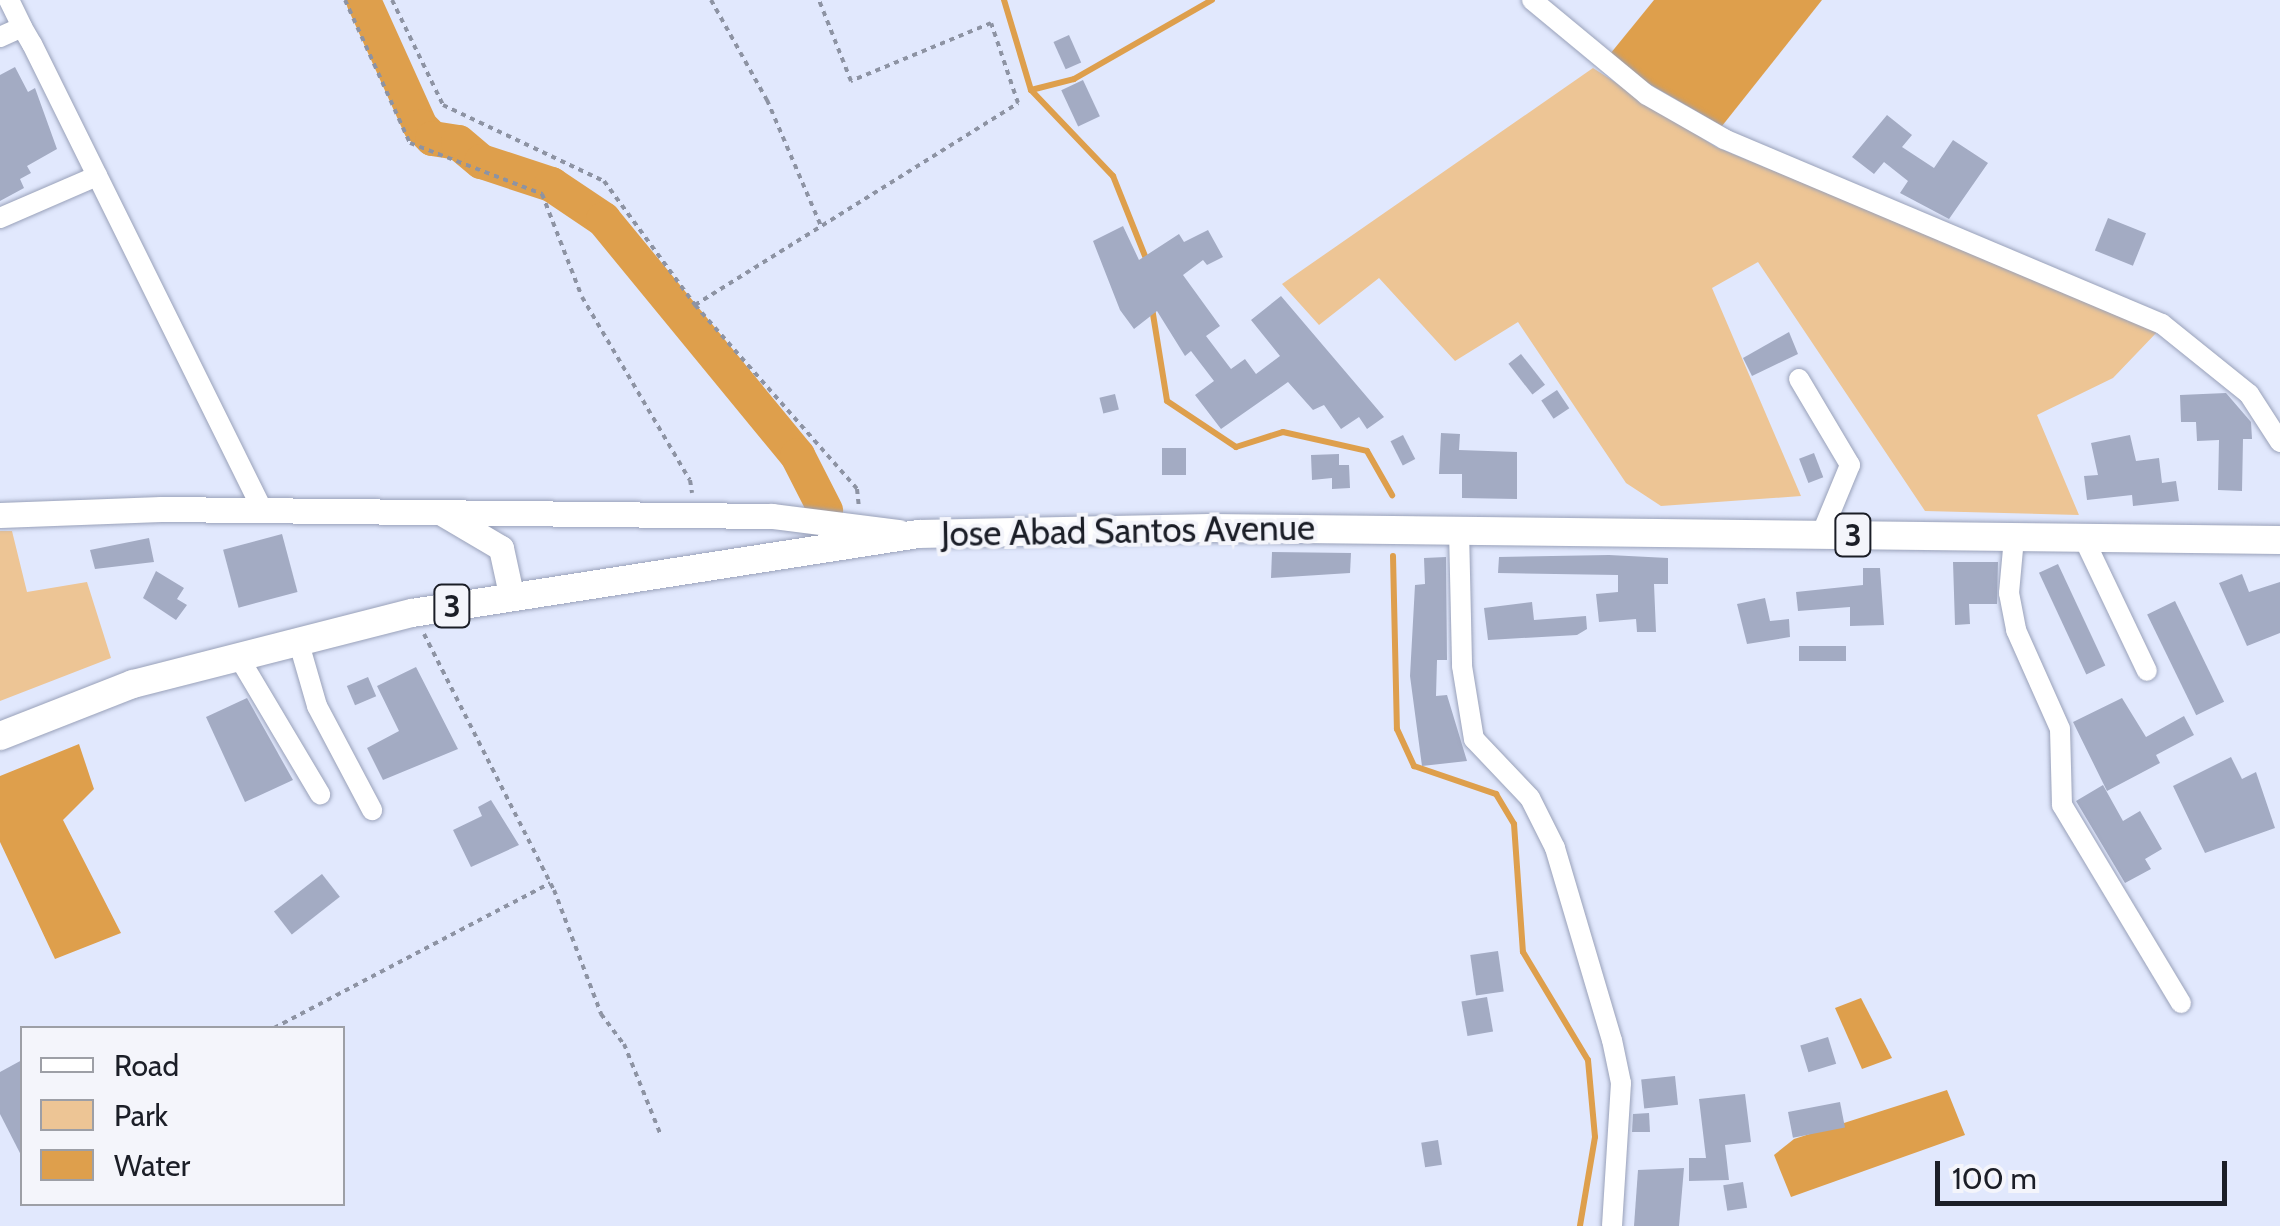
<!DOCTYPE html>
<style>
body{margin:0}
#map{position:relative;width:2280px;height:1226px;overflow:hidden;background:#e1e8fd;font-family:Cabin,sans-serif}
div>[style]{position:absolute}
.green>*{inset:0;background:#edc595}
.water>*{inset:0;background:#de9f4c}
.stream>*{height:6px;margin:-3px;padding:0 3px;transform-origin:3px;border-radius:3px;background:#de9f4c}
.river>*{height:35px;margin:-17.5px;padding:0 17.5px;transform-origin:17.5px;border-radius:17.5px;background:#de9f4c}
.building>*{inset:0;background:#a3abc3;transform-origin:0 0}
.path>*{height:4px;margin-top:-2px;transform-origin:0;background:repeating-linear-gradient(90deg,#8d93a3 0 5px,transparent 0 10px)}
.roads{filter:drop-shadow(0 0 2px #99a1b9) drop-shadow(0 0 2px #99a1b9)}
.minor>*{height:20px;margin:-10px;padding:0 10px;transform-origin:10px;border-radius:10px;background:#fff}
.major>*{height:25px;margin:-12.5px;padding:0 12.5px;transform-origin:12.5px;border-radius:12.5px;background:#fff}
.highway>*{height:28px;margin:-14px;padding:0 14px;transform-origin:14px;border-radius:14px;background:#fff}
span{translate:-50% -50%;white-space:nowrap;text-align:center;line-height:1.15;-webkit-text-stroke:8px #f4f5fb;paint-order:stroke}
.shield-label span{padding:2px 8px;background:#f4f5fb;border:2px solid;border-radius:8px;-webkit-text-stroke-width:0}
.shield-label{font-size:32px;color:#1b1e27;font-weight:700}
.street-label{font-size:35px;color:#1b1e27}
.legend{position:absolute;left:20px;top:1026px;width:325px;height:180px;box-sizing:border-box;background:#f4f5fb;border:2px solid #9d9fa6;margin:0;padding:12px 18px;list-style:none;font-size:30px;color:#1b1e27}
.legend li{display:flex;align-items:center;gap:20px;height:50px}
.legend b{width:50px;border:2px solid #9d9fa6}
.scale{position:absolute;left:1935px;top:1161px;width:292px;height:45px;box-sizing:border-box;border:5px solid #1b1e27;border-top:0;padding-left:12px;font-size:30px;line-height:35px;white-space:nowrap;color:#1b1e27;-webkit-text-stroke:8px #f4f5fb;paint-order:stroke}
</style>
<div id="map">
<div class="green">
<div style="clip-path:polygon(1593px 68px,1716px 147px,2159px 330px,2113px 378px,2037px 415px,2079px 515px,1925px 511px,1758px 262px,1712px 288px,1801px 496px,1661px 506px,1626px 483px,1518px 322px,1455px 361px,1379px 278px,1319px 325px,1282px 284px)"></div>
<div style="clip-path:polygon(0 531px,12px 531px,27px 592px,87px 582px,111px 658px,0 701px)"></div>
</div>
<div class="water">
<div style="clip-path:polygon(1654px 0,1822px 0,1722px 126px,1606px 59px)"></div>
<div style="clip-path:polygon(79px 744px,94px 789px,63px 820px,121px 933px,55px 959px,0 842px,0 776px)"></div>
<div style="clip-path:polygon(1861px 998px,1892px 1058px,1862px 1069px,1835px 1008px)"></div>
<div style="clip-path:polygon(1947px 1090px,1965px 1135px,1791px 1197px,1774px 1155px,1794px 1139px)"></div>
</div>
<div class="stream">
<div style="left:1004px;top:0;width:94px;rotate:73.3deg"></div>
<div style="left:1031px;top:90px;width:119px;rotate:46.4deg"></div>
<div style="left:1113px;top:176px;width:92px;rotate:68.2deg"></div>
<div style="left:1031px;top:90px;width:44px;rotate:-14.3deg"></div>
<div style="left:1074px;top:79px;width:159px;rotate:-29.8deg"></div>
<div style="left:1152px;top:308px;width:94px;rotate:80.8deg"></div>
<div style="left:1167px;top:401px;width:83px;rotate:33.7deg"></div>
<div style="left:1236px;top:447px;width:49px;rotate:-17.7deg"></div>
<div style="left:1283px;top:432px;width:86px;rotate:12.7deg"></div>
<div style="left:1367px;top:451px;width:51px;rotate:60.4deg"></div>
<div style="left:1393px;top:556px;width:173px;rotate:88.7deg"></div>
<div style="left:1397px;top:729px;width:41px;rotate:65.3deg"></div>
<div style="left:1414px;top:766px;width:87px;rotate:18.9deg"></div>
<div style="left:1496px;top:794px;width:35px;rotate:59deg"></div>
<div style="left:1514px;top:824px;width:128px;rotate:86deg"></div>
<div style="left:1523px;top:952px;width:126px;rotate:59deg"></div>
<div style="left:1588px;top:1060px;width:77px;rotate:84.8deg"></div>
<div style="left:1595px;top:1137px;width:90px;rotate:99.6deg"></div>
</div>
<div class="river">
<div style="left:363px;top:0;width:138px;rotate:65.7deg"></div>
<div style="left:420px;top:126px;width:17px;rotate:45deg"></div>
<div style="left:432px;top:138px;width:26px;rotate:9deg"></div>
<div style="left:458px;top:142px;width:30px;rotate:40deg"></div>
<div style="left:481px;top:161px;width:74px;rotate:18.2deg"></div>
<div style="left:551px;top:184px;width:63px;rotate:33.9deg"></div>
<div style="left:603px;top:219px;width:306px;rotate:50.6deg"></div>
<div style="left:797px;top:455px;width:62px;rotate:63deg"></div>
</div>
<div class="building">
<div style="left:1069px;top:35px;width:30px;height:17px;rotate:66deg"></div>
<div style="clip-path:polygon(15px 67px,28px 92px,35px 88px,57px 149px,27px 166px,31px 173px,20px 179px,24px 188px,0 201px,0 75px)"></div>
<div style="left:1083px;top:80px;width:40px;height:24px;rotate:65deg"></div>
<div style="clip-path:polygon(1887px 115px,1912px 135px,1902px 147px,1934px 168px,1953px 140px,1988px 163px,1949px 219px,1900px 193px,1908px 181px,1884px 162px,1874px 174px,1852px 157px)"></div>
<div style="left:2108px;top:218px;width:41px;height:35px;rotate:22deg"></div>
<div style="clip-path:polygon(1123px 226px,1139px 260px,1179px 234px,1184px 242px,1208px 230px,1223px 257px,1207px 265px,1203px 260px,1183px 275px,1220px 326px,1206px 336px,1231px 369px,1245px 359px,1256px 374px,1280px 356px,1251px 320px,1281px 296px,1384px 417px,1367px 429px,1359px 417px,1341px 429px,1324px 405px,1313px 410px,1288px 382px,1221px 429px,1195px 395px,1214px 381px,1191px 351px,1185px 356px,1157px 311px,1134px 329px,1120px 310px,1093px 241px)"></div>
<div style="clip-path:polygon(1789px 332px,1798px 354px,1752px 376px,1743px 358px)"></div>
<div style="left:1521px;top:354px;width:39px;height:16px;rotate:52deg"></div>
<div style="left:1557px;top:390px;width:22px;height:19px;rotate:56deg"></div>
<div style="clip-path:polygon(2226px 393px,2251px 422px,2252px 439px,2243px 439px,2242px 491px,2218px 490px,2219px 440px,2197px 441px,2196px 422px,2181px 422px,2180px 395px)"></div>
<div style="left:1115px;top:394px;width:16px;height:16px;rotate:76deg"></div>
<div style="clip-path:polygon(1441px 433px,1460px 434px,1459px 450px,1517px 452px,1517px 499px,1462px 498px,1462px 474px,1439px 474px)"></div>
<div style="left:1403px;top:435px;width:27px;height:14px;rotate:63deg"></div>
<div style="clip-path:polygon(2130px 435px,2136px 461px,2159px 458px,2162px 483px,2176px 481px,2179px 501px,2133px 506px,2132px 495px,2087px 500px,2084px 476px,2098px 475px,2091px 443px)"></div>
<div style="left:1162px;top:448px;width:24px;height:27px"></div>
<div style="left:1814px;top:453px;width:26px;height:16px;rotate:69deg"></div>
<div style="clip-path:polygon(1339px 454px,1339px 465px,1349px 465px,1350px 488px,1332px 489px,1332px 478px,1312px 480px,1311px 455px)"></div>
<div style="left:282px;top:534px;width:60px;height:61px;rotate:75deg"></div>
<div style="clip-path:polygon(149px 538px,154px 562px,95px 569px,90px 550px)"></div>
<div style="clip-path:polygon(1272px 552px,1351px 553px,1350px 573px,1271px 578px)"></div>
<div style="clip-path:polygon(1609px 555px,1668px 558px,1668px 584px,1654px 584px,1656px 632px,1637px 632px,1636px 619px,1599px 622px,1596px 594px,1618px 592px,1618px 575px,1498px 573px,1499px 557px)"></div>
<div style="clip-path:polygon(1446px 557px,1447px 660px,1437px 660px,1436px 696px,1447px 695px,1467px 761px,1422px 766px,1410px 676px,1415px 585px,1425px 584px,1424px 558px)"></div>
<div style="clip-path:polygon(1953px 562px,1998px 562px,1997px 604px,1969px 604px,1970px 624px,1955px 625px)"></div>
<div style="left:2058px;top:564px;width:112px;height:21px;rotate:65deg"></div>
<div style="clip-path:polygon(1863px 568px,1880px 568px,1884px 625px,1850px 626px,1850px 607px,1798px 611px,1796px 592px,1863px 585px)"></div>
<div style="clip-path:polygon(156px 571px,184px 588px,177px 599px,187px 605px,176px 620px,143px 598px)"></div>
<div style="clip-path:polygon(2242px 574px,2249px 592px,2280px 582px,2280px 633px,2247px 646px,2219px 583px)"></div>
<div style="clip-path:polygon(1765px 598px,1770px 621px,1789px 619px,1790px 637px,1747px 644px,1737px 604px)"></div>
<div style="left:2175px;top:601px;width:112px;height:31px;rotate:64deg"></div>
<div style="clip-path:polygon(1532px 602px,1534px 620px,1586px 616px,1587px 629px,1577px 635px,1488px 640px,1484px 608px)"></div>
<div style="left:1799px;top:646px;width:47px;height:15px"></div>
<div style="clip-path:polygon(416px 667px,458px 749px,383px 780px,367px 748px,399px 731px,377px 686px)"></div>
<div style="left:368px;top:677px;width:21px;height:23px;rotate:67deg"></div>
<div style="clip-path:polygon(247px 698px,293px 780px,245px 802px,206px 717px)"></div>
<div style="clip-path:polygon(2122px 698px,2146px 737px,2184px 716px,2194px 735px,2156px 755px,2160px 763px,2107px 791px,2073px 722px)"></div>
<div style="clip-path:polygon(2231px 757px,2242px 779px,2256px 772px,2275px 828px,2205px 853px,2173px 786px)"></div>
<div style="clip-path:polygon(2103px 785px,2123px 821px,2140px 811px,2162px 849px,2145px 859px,2151px 869px,2125px 883px,2076px 801px)"></div>
<div style="clip-path:polygon(491px 800px,519px 845px,471px 867px,453px 830px,482px 816px,478px 807px)"></div>
<div style="left:322px;top:874px;width:29px;height:61px;rotate:52deg"></div>
<div style="left:1498px;top:951px;width:41px;height:28px;rotate:82deg"></div>
<div style="left:1487px;top:997px;width:35px;height:26px;rotate:80deg"></div>
<div style="left:1828px;top:1037px;width:28px;height:29px;rotate:73deg"></div>
<div style="clip-path:polygon(22px 1060px,22px 1157px,0 1114px,0 1072px)"></div>
<div style="left:1675px;top:1076px;width:29px;height:34px;rotate:84deg"></div>
<div style="clip-path:polygon(1745px 1094px,1751px 1142px,1725px 1145px,1729px 1180px,1689px 1181px,1689px 1158px,1706px 1158px,1699px 1099px)"></div>
<div style="left:1840px;top:1102px;width:26px;height:53px;rotate:79deg"></div>
<div style="clip-path:polygon(1649px 1113px,1650px 1132px,1632px 1132px,1633px 1114px)"></div>
<div style="left:1438px;top:1140px;width:25px;height:17px;rotate:81deg"></div>
<div style="clip-path:polygon(1684px 1168px,1679px 1226px,1634px 1226px,1638px 1170px)"></div>
<div style="left:1743px;top:1182px;width:26px;height:20px;rotate:81deg"></div>
</div>
<div class="path">
<div style="left:345px;top:0;width:157px;rotate:65.6deg"></div>
<div style="left:410px;top:143px;width:142px;rotate:21.1deg"></div>
<div style="left:542px;top:194px;width:110px;rotate:68.8deg"></div>
<div style="left:582px;top:297px;width:212px;rotate:59.5deg"></div>
<div style="left:690px;top:480px;width:13px;rotate:81deg"></div>
<div style="left:392px;top:0;width:117px;rotate:64.1deg"></div>
<div style="left:443px;top:105px;width:178px;rotate:25.3deg"></div>
<div style="left:604px;top:181px;width:154px;rotate:53.7deg"></div>
<div style="left:695px;top:305px;width:245px;rotate:48.6deg"></div>
<div style="left:857px;top:489px;width:18px;rotate:84deg"></div>
<div style="left:711px;top:0;width:115px;rotate:60.8deg"></div>
<div style="left:767px;top:100px;width:137px;rotate:66.8deg"></div>
<div style="left:695px;top:305px;width:381px;rotate:-32deg"></div>
<div style="left:1018px;top:103px;width:84px;rotate:-108.6deg"></div>
<div style="left:991px;top:23px;width:152px;rotate:157.5deg"></div>
<div style="left:851px;top:81px;width:87px;rotate:-111.6deg"></div>
<div style="left:424px;top:634px;width:287px;rotate:63.1deg"></div>
<div style="left:554px;top:890px;width:133px;rotate:69.2deg"></div>
<div style="left:601px;top:1014px;width:38px;rotate:53deg"></div>
<div style="left:624px;top:1044px;width:96px;rotate:68deg"></div>
<div style="left:274px;top:1028px;width:312px;rotate:-27.7deg"></div>
</div>
<div class="roads">
<div class="minor">
<div style="left:9px;top:0;width:30px;rotate:64deg"></div>
<div style="left:1532px;top:0;width:149px;rotate:39.6deg"></div>
<div style="left:1647px;top:95px;width:89px;rotate:29.7deg"></div>
<div style="left:1724px;top:139px;width:475px;rotate:22.9deg"></div>
<div style="left:2162px;top:324px;width:112px;rotate:38.8deg"></div>
<div style="left:2249px;top:394px;width:57px;rotate:57.1deg"></div>
<div style="left:0;top:37px;width:24px;rotate:-24deg"></div>
<div style="left:22px;top:27px;width:20px;rotate:60deg"></div>
<div style="left:32px;top:44px;width:521px;rotate:63.68deg"></div>
<div style="left:0;top:218px;width:106px;rotate:-23.4deg"></div>
<div style="left:1799px;top:379px;width:100px;rotate:59.3deg"></div>
<div style="left:1850px;top:465px;width:76px;rotate:112.5deg"></div>
<div style="left:1459px;top:530px;width:136px;rotate:88.7deg"></div>
<div style="left:1462px;top:666px;width:74px;rotate:80.7deg"></div>
<div style="left:1474px;top:739px;width:81px;rotate:46.5deg"></div>
<div style="left:1530px;top:798px;width:56px;rotate:63.4deg"></div>
<div style="left:1555px;top:848px;width:200px;rotate:73.5deg"></div>
<div style="left:1612px;top:1040px;width:44px;rotate:78.2deg"></div>
<div style="left:1621px;top:1083px;width:143px;rotate:93.6deg"></div>
<div style="left:2014px;top:538px;width:55px;rotate:95.2deg"></div>
<div style="left:2009px;top:593px;width:38px;rotate:79deg"></div>
<div style="left:2016px;top:630px;width:108px;rotate:66deg"></div>
<div style="left:2060px;top:729px;width:76px;rotate:88.5deg"></div>
<div style="left:2062px;top:805px;width:231px;rotate:59deg"></div>
<div style="left:2084px;top:539px;width:146px;rotate:64.5deg"></div>
<div style="left:298px;top:640px;width:69px;rotate:73.9deg"></div>
<div style="left:317px;top:706px;width:118px;rotate:62.1deg"></div>
<div style="left:238px;top:656px;width:161px;rotate:59.3deg"></div>
</div>
<div class="major">
<div style="left:0;top:515px;width:161px;rotate:-2.1deg"></div>
<div style="left:161px;top:509px;width:611px;rotate:0.66deg"></div>
<div style="left:772px;top:516px;width:128px;rotate:7.2deg"></div>
<div style="left:445px;top:515px;width:65px;rotate:30.5deg"></div>
<div style="left:501px;top:548px;width:47px;rotate:77.7deg"></div>
</div>
<div class="highway">
<div style="left:0;top:736px;width:143px;rotate:-21.4deg"></div>
<div style="left:133px;top:684px;width:288px;rotate:-14.3deg"></div>
<div style="left:412px;top:613px;width:512px;rotate:-8.87deg"></div>
<div style="left:918px;top:534px;width:292px;rotate:-1.2deg"></div>
<div style="left:1210px;top:528px;width:1070px;rotate:0.64deg"></div>
</div>
</div>
<div class="shield-label">
<span style="left:1853px;top:535px">3</span>
<span style="left:452px;top:606px">3</span>
</div>
<div class="street-label">
<span style="left:1128px;top:531px;rotate:-1deg">Jose Abad Santos Avenue</span>
</div>
<ul class="legend">
<li><b style="height:12px;background:#fff"></b>Road</li>
<li><b style="height:28px;background:#edc595"></b>Park</li>
<li><b style="height:28px;background:#de9f4c"></b>Water</li>
</ul>
<div class="scale">100 m</div>
</div>
